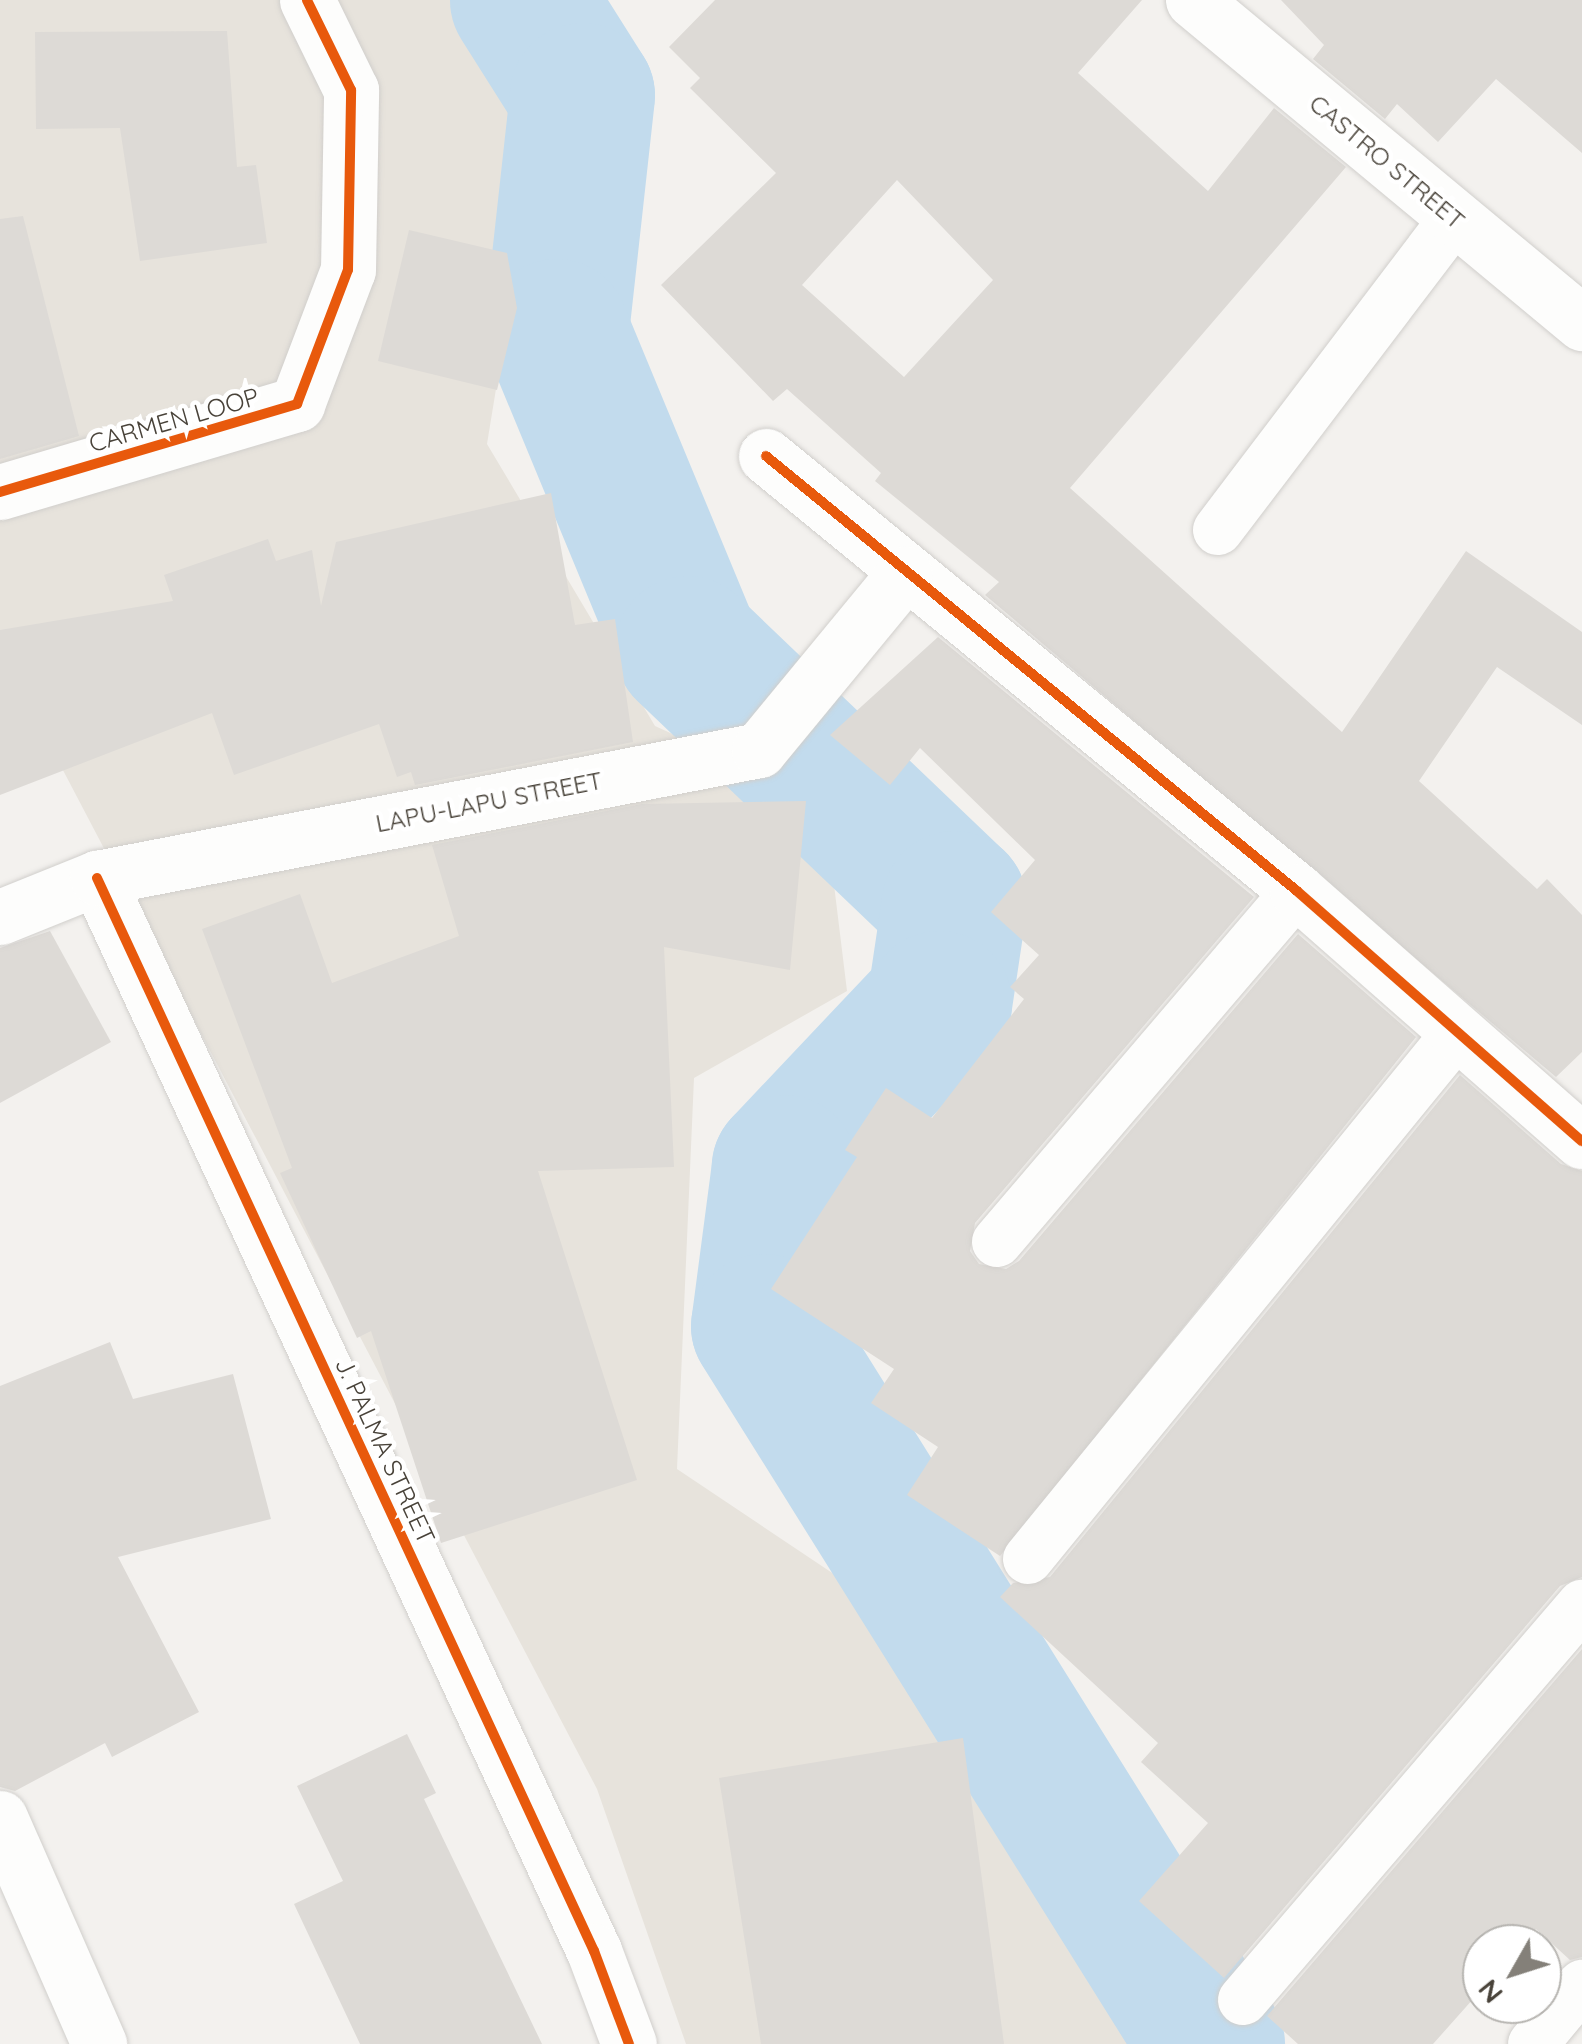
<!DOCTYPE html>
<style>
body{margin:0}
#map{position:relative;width:1582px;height:2044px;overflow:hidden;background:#f3f1ee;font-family:Quicksand,sans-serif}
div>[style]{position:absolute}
.residential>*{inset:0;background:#e7e3dc}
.river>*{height:145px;margin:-72.5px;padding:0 72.5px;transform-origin:72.5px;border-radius:72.5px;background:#c2dbed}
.building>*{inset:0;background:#dddad6}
.roads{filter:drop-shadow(0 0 2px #d1cfcc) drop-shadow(0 0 2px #d1cfcc)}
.lane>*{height:50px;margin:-25px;padding:0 25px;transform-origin:25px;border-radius:25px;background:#fdfdfc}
.street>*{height:55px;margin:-27.5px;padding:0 27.5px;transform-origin:27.5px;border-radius:27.5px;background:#fdfdfc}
.cycleway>*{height:10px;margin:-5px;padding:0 5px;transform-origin:5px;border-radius:5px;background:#e8590c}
span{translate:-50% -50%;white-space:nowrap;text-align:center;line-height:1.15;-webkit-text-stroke:9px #fff;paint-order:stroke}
.street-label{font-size:25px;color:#49433a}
.north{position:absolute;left:1462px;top:1924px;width:100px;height:100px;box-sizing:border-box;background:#fff;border:2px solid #b6b4b0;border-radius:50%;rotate:231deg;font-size:28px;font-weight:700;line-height:40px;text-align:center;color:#49433a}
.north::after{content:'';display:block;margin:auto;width:35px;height:45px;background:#848079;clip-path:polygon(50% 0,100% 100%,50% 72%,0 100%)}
</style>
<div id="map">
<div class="residential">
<div style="clip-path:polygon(0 0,496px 0,543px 101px,487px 444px,655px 726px,824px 803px,847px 991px,694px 1078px,677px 1469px,937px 1643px,1193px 2044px,686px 2044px,597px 1789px,0 650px)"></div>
</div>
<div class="river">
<div style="left:522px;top:0;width:112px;rotate:57.7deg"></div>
<div style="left:582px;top:95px;width:237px;rotate:96.3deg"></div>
<div style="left:556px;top:331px;width:343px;rotate:67.5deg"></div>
<div style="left:687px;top:648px;width:369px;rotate:43.7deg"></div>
<div style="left:954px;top:903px;width:101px;rotate:98.5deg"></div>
<div style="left:939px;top:1003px;width:226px;rotate:133.4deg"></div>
<div style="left:784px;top:1167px;width:160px;rotate:97.5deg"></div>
<div style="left:763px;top:1326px;width:847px;rotate:57.98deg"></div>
</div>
<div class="building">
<div style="clip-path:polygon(evenodd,715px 0,1142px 0,1078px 73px,1208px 191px,1274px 108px,1346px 167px,1070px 488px,1342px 732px,1466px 551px,1582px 632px,1582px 725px,1497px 667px,1419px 781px,1537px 889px,1547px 879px,1582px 915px,1582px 1052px,1556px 1077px,985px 595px,999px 582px,875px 481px,881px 473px,787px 389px,773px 401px,661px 285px,776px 173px,690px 88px,700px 78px,669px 47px,715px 0,897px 180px,993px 280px,904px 377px,802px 285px,897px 180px)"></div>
<div style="clip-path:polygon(1281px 0,1582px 0,1582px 153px,1496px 79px,1438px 142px,1397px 104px,1385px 119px,1313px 59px,1324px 45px)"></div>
<div style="clip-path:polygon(227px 31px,237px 167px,256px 165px,267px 243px,140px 261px,120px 128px,36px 129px,35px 32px)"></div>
<div style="clip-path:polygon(23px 216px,79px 436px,0 459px,0 219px)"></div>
<div style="clip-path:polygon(409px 230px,507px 253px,517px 308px,497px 390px,378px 361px)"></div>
<div style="clip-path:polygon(551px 493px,575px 625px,615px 619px,633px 742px,415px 785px,411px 772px,397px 777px,379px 724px,234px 775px,212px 713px,0 795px,0 630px,173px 601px,164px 575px,268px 539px,276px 561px,312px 550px,321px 606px,336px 542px)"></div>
<div style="clip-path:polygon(938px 637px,1254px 897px,975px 1223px,970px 1251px,979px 1264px,1006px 1269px,1019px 1261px,1298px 934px,1416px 1037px,1000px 1556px,907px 1495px,938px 1447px,871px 1403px,894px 1369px,771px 1289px,857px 1157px,845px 1150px,886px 1088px,932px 1118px,1024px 999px,1010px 987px,1039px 955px,991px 912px,1035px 860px,920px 748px,890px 785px,830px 735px)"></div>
<div style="clip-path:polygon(806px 801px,790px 970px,664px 947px,674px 1167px,538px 1171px,637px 1480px,441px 1543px,371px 1331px,357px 1338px,280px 1173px,292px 1168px,202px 929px,300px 894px,332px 983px,459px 936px,432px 845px,642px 804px)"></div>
<div style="clip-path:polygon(50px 931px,111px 1042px,0 1103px,0 948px)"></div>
<div style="clip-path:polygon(1460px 1075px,1561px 1164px,1582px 1171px,1582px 1577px,1560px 1586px,1224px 1978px,1139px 1901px,1208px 1823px,1141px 1762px,1158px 1743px,1000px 1597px,1013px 1583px,1050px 1577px)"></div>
<div style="clip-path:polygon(110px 1342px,133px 1399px,233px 1374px,271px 1519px,118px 1557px,199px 1712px,112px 1757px,105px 1743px,15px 1791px,0 1787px,0 1386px)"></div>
<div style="clip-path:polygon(1582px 1649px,1582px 1957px,1570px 1960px,1536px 1929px,1523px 1944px,1482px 1944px,1482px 1989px,1433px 2044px,1298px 2044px,1267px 2016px)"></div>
<div style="clip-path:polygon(407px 1734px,436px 1793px,424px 1799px,542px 2044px,360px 2044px,294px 1904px,343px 1881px,297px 1786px)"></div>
<div style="clip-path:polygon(963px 1738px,1004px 2044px,761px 2044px,719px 1778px)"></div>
</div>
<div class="roads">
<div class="lane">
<div style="left:1218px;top:530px;width:392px;rotate:-52.8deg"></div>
<div style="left:997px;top:1242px;width:462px;rotate:-49.5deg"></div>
<div style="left:1028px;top:1559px;width:679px;rotate:-50.8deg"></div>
<div style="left:1243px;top:2000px;width:521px;rotate:-49.36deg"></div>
<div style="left:1533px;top:2044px;width:77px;rotate:-50.3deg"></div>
</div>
<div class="street">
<div style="left:1193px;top:0;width:506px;rotate:39.7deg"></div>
<div style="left:766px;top:456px;width:686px;rotate:39.32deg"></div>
<div style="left:1297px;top:891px;width:379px;rotate:41.3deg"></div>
<div style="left:0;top:492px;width:310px;rotate:-16.5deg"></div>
<div style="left:297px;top:404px;width:143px;rotate:-69.2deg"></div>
<div style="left:348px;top:270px;width:180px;rotate:-89deg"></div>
<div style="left:351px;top:90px;width:100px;rotate:-116.1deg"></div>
<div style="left:97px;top:878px;width:1183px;rotate:65.15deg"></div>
<div style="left:594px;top:1951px;width:99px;rotate:69.4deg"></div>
<div style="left:0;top:917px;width:105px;rotate:-21.9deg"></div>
<div style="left:97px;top:878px;width:674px;rotate:-10.94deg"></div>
<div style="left:759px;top:750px;width:229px;rotate:-50.5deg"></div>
<div style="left:0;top:1818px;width:247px;rotate:66.3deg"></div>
</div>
</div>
<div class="cycleway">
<div style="left:766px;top:456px;width:686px;rotate:39.32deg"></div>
<div style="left:1297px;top:891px;width:379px;rotate:41.3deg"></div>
<div style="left:0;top:492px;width:310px;rotate:-16.5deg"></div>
<div style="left:297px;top:404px;width:143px;rotate:-69.2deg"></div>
<div style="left:348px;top:270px;width:180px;rotate:-89deg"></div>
<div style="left:351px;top:90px;width:100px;rotate:-116.1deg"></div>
<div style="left:97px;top:878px;width:1183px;rotate:65.15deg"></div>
<div style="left:594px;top:1951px;width:99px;rotate:69.4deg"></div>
</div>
<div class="street-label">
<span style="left:1387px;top:162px;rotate:40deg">CASTRO STREET</span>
<span style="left:174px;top:420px;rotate:-16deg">CARMEN LOOP</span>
<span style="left:489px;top:802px;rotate:-11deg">LAPU-LAPU STREET</span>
<span style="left:385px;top:1451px;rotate:65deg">J. PALMA STREET</span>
</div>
<div class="north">N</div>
</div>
